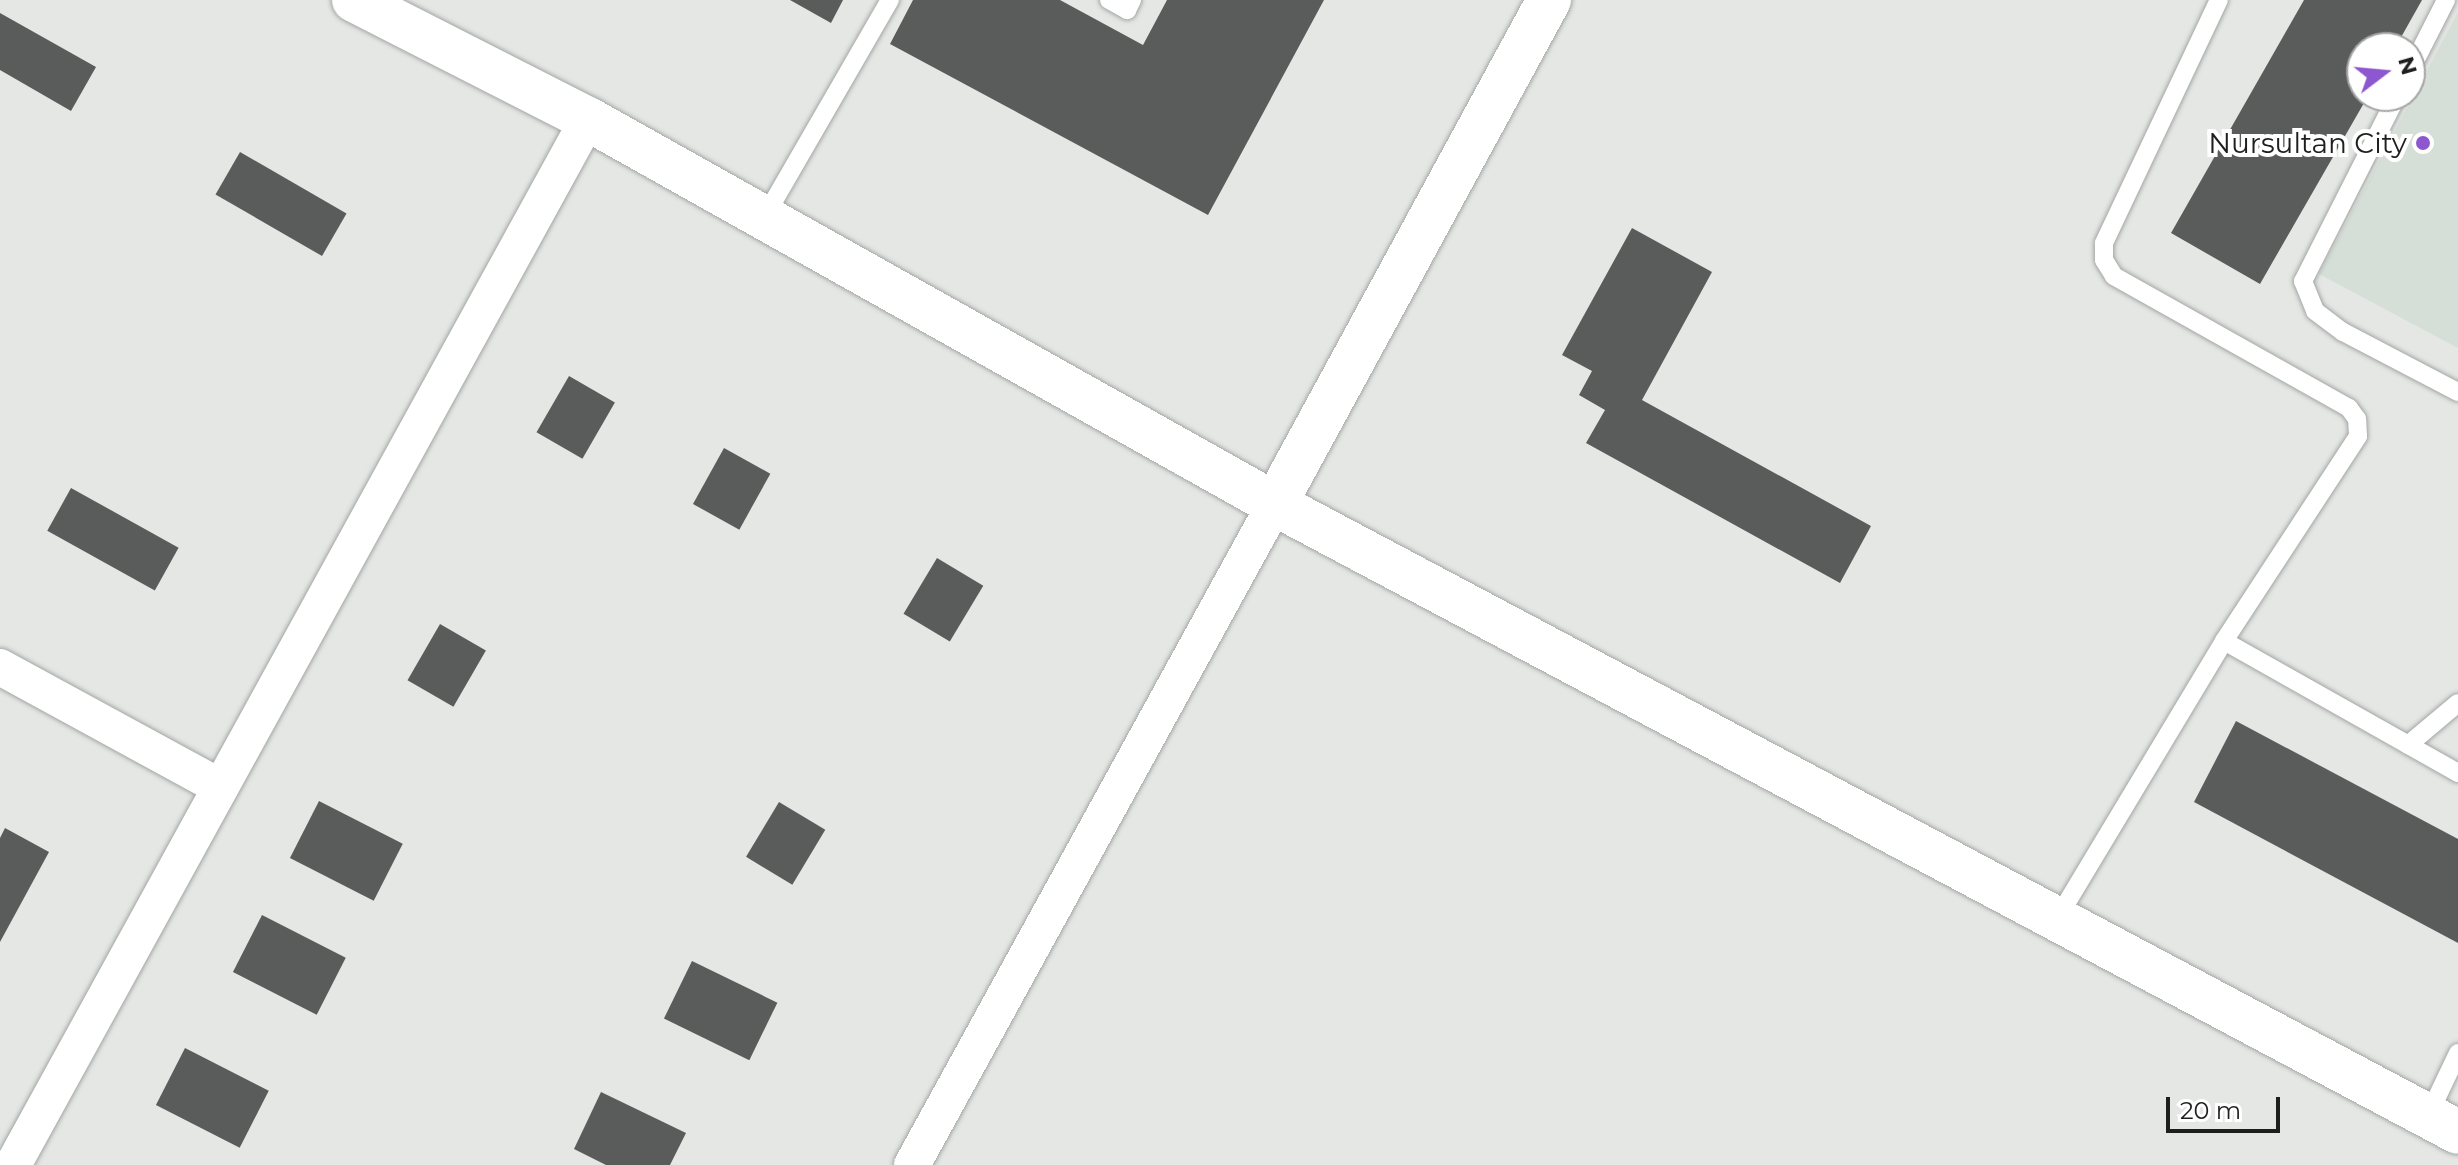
<!DOCTYPE html>
<style>
body{margin:0}
#map{position:relative;width:2458px;height:1165px;overflow:hidden;background:#e4e7e4;font-family:Montserrat,sans-serif}
div>[style]{position:absolute}
.built>*{inset:0;background:#d5dfd7}
.building>*{inset:0;background:#595c5a;transform-origin:0 0}
.roads{filter:drop-shadow(0 0 2px #a3a6a4) drop-shadow(0 0 2px #a3a6a4)}
.service>*{height:18px;margin:-9px;padding:0 9px;transform-origin:9px;border-radius:9px;background:#fff}
.minor>*{height:36px;margin:-18px;padding:0 18px;transform-origin:18px;border-radius:18px;background:#fff}
.tertiary>*{height:44px;margin:-22px;padding:0 22px;transform-origin:22px;border-radius:22px;background:#fff}
.dots>*{width:22px;height:22px;translate:-50% -50%;box-sizing:border-box;border:4px solid #fff;border-radius:50%}
span{translate:-50% -50%;white-space:nowrap;text-align:center;line-height:1.15;-webkit-text-stroke:8px #fff;paint-order:stroke}
.poi-label{font-size:28px;color:#1d1e1d}
.right{translate:-100% -50%;text-align:right}
.north{position:absolute;left:2346px;top:32px;width:80px;height:80px;box-sizing:border-box;background:#fff;border:2px solid #a5a5a5;border-radius:50%;rotate:74deg;font-size:22px;font-weight:700;line-height:32px;text-align:center;color:#1d1e1d}
.north::after{content:'';display:block;margin:auto;width:28px;height:36px;background:#8d57cf;clip-path:polygon(50% 0,100% 100%,50% 72%,0 100%)}
.scale{position:absolute;left:2166px;top:1097px;width:114px;height:36px;box-sizing:border-box;border:4px solid #1d1e1d;border-top:0;padding-left:10px;font-size:24px;line-height:28px;white-space:nowrap;color:#1d1e1d;-webkit-text-stroke:6px #fff;paint-order:stroke}
</style>
<div id="map">
<div class="built">
<div style="clip-path:polygon(2458px 12px,2458px 348px,2319px 274px)"></div>
</div>
<div class="building">
<div style="clip-path:polygon(790px 0,843px 0,831px 23px)"></div>
<div style="clip-path:polygon(913px 0,1060px 0,1143px 45px,1167px 0,1324px 0,1208px 215px,890px 44px)"></div>
<div style="clip-path:polygon(2304px 0,2422px 0,2395px 48px,2362px 48px,2362px 96px,2368px 96px,2260px 284px,2171px 233px)"></div>
<div style="clip-path:polygon(0 13px,96px 67px,71px 111px,0 70px)"></div>
<div style="left:240px;top:152px;width:123px;height:49px;rotate:30deg"></div>
<div style="clip-path:polygon(1632px 228px,1712px 272px,1642px 400px,1871px 526px,1840px 583px,1586px 443px,1605px 410px,1579px 395px,1592px 371px,1562px 355px)"></div>
<div style="left:569px;top:376px;width:53px;height:65px;rotate:30deg"></div>
<div style="left:724px;top:448px;width:53px;height:64px;rotate:29deg"></div>
<div style="left:71px;top:488px;width:123px;height:49px;rotate:29deg"></div>
<div style="left:937px;top:558px;width:54px;height:65px;rotate:31deg"></div>
<div style="left:440px;top:624px;width:53px;height:65px;rotate:30deg"></div>
<div style="clip-path:polygon(2236px 721px,2458px 839px,2458px 943px,2194px 802px)"></div>
<div style="left:319px;top:801px;width:94px;height:64px;rotate:27deg"></div>
<div style="left:779px;top:802px;width:54px;height:64px;rotate:31deg"></div>
<div style="clip-path:polygon(5px 828px,49px 852px,0 942px,0 838px)"></div>
<div style="left:262px;top:915px;width:94px;height:64px;rotate:27deg"></div>
<div style="left:692px;top:961px;width:95px;height:64px;rotate:26deg"></div>
<div style="left:185px;top:1048px;width:94px;height:64px;rotate:27deg"></div>
<div style="clip-path:polygon(601px 1092px,686px 1133px,670px 1165px,606px 1165px,574px 1149px)"></div>
</div>
<div class="roads">
<div class="service">
<div style="left:1109px;top:0;width:21px;rotate:29deg"></div>
<div style="left:1127px;top:10px;width:11px;rotate:-63deg"></div>
<div style="left:2410px;top:71px;width:80px;rotate:-63.1deg"></div>
<div style="left:2397px;top:96px;width:208px;rotate:116.9deg"></div>
<div style="left:2303px;top:281px;width:32px;rotate:68deg"></div>
<div style="left:2315px;top:311px;width:35px;rotate:37deg"></div>
<div style="left:2343px;top:332px;width:130px;rotate:27.6deg"></div>
<div style="left:764px;top:218px;width:252px;rotate:-60deg"></div>
<div style="left:2224px;top:641px;width:269px;rotate:29.4deg"></div>
<div style="left:2408px;top:745px;width:65px;rotate:-40deg"></div>
<div style="left:2057px;top:919px;width:324px;rotate:-59deg"></div>
<div style="left:2224px;top:641px;width:245px;rotate:-56.8deg"></div>
<div style="left:2358px;top:436px;width:17px;rotate:-93deg"></div>
<div style="left:2357px;top:419px;width:14px;rotate:-126deg"></div>
<div style="left:2349px;top:408px;width:270px;rotate:-150.7deg"></div>
<div style="left:2114px;top:276px;width:19px;rotate:-122deg"></div>
<div style="left:2104px;top:260px;width:17px;rotate:-90deg"></div>
<div style="left:2104px;top:243px;width:269px;rotate:-64.7deg"></div>
<div style="left:2428px;top:1116px;width:70px;rotate:-64.5deg"></div>
</div>
<div class="minor">
<div style="left:0;top:667px;width:251px;rotate:28.6deg"></div>
<div style="left:13px;top:1165px;width:1194px;rotate:-61.2deg"></div>
<div style="left:912px;top:1165px;width:754px;rotate:-61.23deg"></div>
</div>
<div class="tertiary">
<div style="left:354px;top:0;width:263px;rotate:27deg"></div>
<div style="left:588px;top:119px;width:788px;rotate:29.27deg"></div>
<div style="left:1275px;top:504px;width:1339px;rotate:27.96deg"></div>
<div style="left:1275px;top:504px;width:574px;rotate:-61.47deg"></div>
</div>
</div>
<div class="dots">
<div style="left:2423px;top:143px;background:#8d57cf"></div>
</div>
<div class="poi-label">
<span class="right" style="left:2407px;top:143px">Nursultan City</span>
</div>
<div class="north">N</div>
<div class="scale">20 m</div>
</div>
